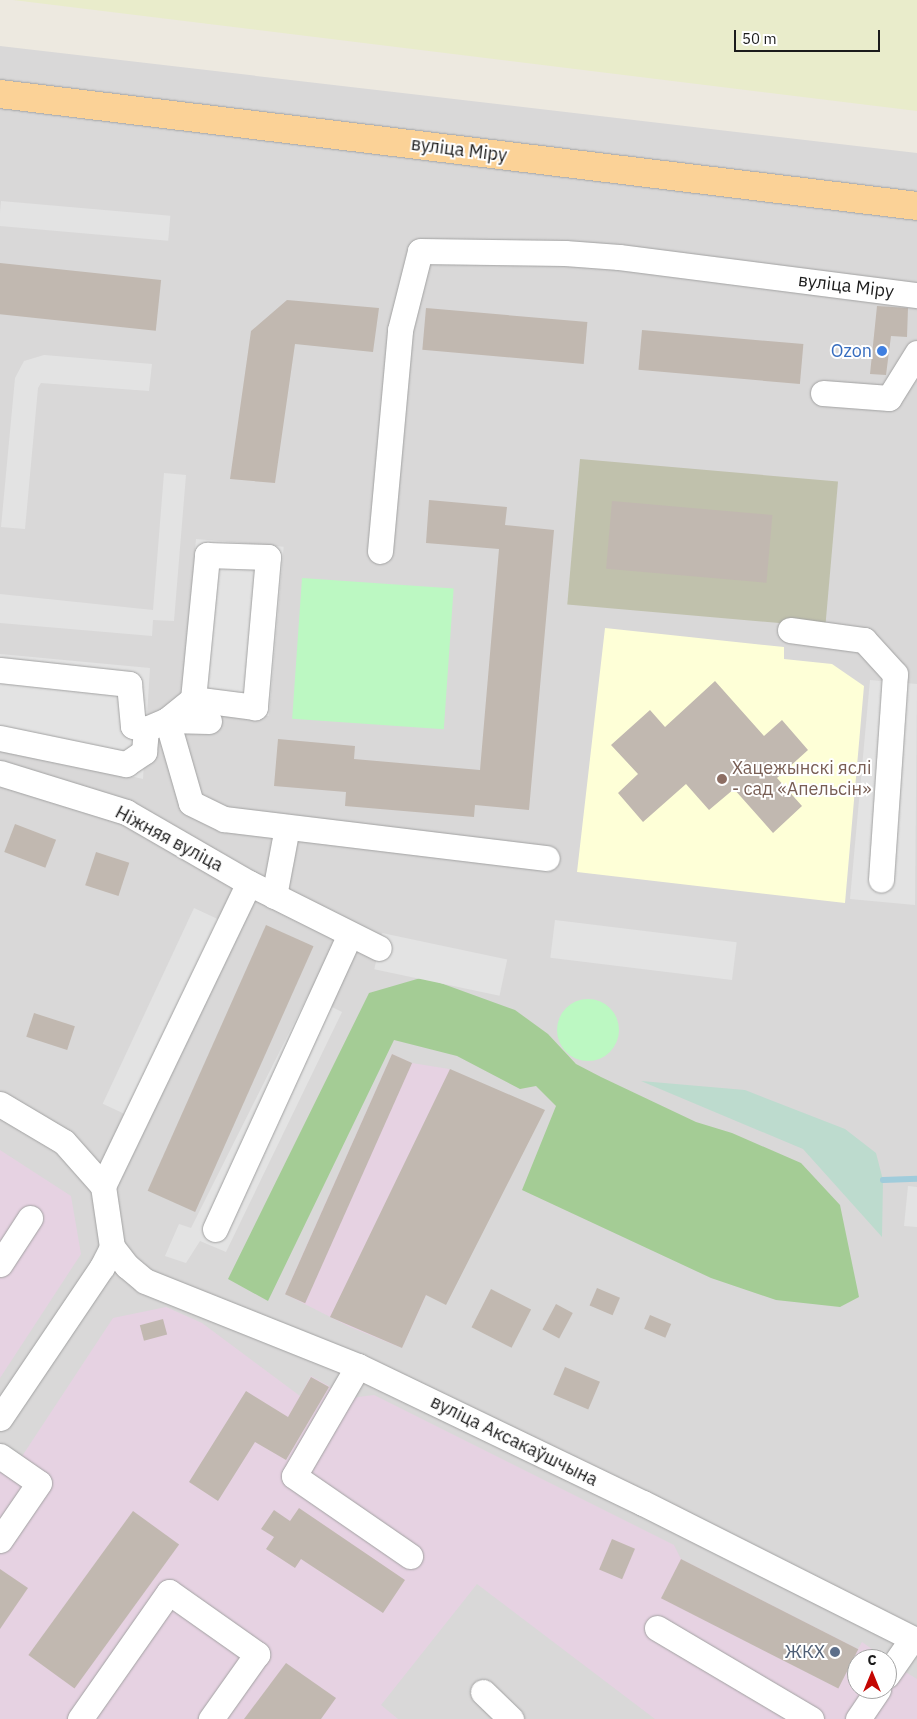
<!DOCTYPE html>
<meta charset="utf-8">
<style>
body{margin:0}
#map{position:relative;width:917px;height:1719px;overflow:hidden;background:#ede9e0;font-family:"IBM Plex Sans",sans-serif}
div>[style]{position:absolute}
.residential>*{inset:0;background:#d9d8d8}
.industrial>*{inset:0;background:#e6d2e2}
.education>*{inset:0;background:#feffd7}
.construction>*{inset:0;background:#c0c1ac;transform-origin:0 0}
.farmland>*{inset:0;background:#e9eccb}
.forest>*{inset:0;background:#a4cc95}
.wetland>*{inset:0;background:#bddbce}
.park>*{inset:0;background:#bcf8c2;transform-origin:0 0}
.round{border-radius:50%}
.parking>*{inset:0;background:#e3e3e3;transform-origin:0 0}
.stream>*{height:5.5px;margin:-2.75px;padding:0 2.75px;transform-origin:2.75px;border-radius:2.75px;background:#a0ccdb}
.building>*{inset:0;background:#c1b8b0;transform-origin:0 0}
.roads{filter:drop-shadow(0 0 1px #a2a2a2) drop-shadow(0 0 1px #a2a2a2)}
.minor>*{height:25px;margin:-12.5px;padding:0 12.5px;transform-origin:12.5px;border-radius:12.5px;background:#fff}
.major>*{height:28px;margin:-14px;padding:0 14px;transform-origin:14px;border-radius:14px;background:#fbd297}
.dots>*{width:14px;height:14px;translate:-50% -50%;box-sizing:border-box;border:2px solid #fff;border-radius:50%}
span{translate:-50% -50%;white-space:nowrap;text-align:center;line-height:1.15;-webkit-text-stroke:4px #fff;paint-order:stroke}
.street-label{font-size:18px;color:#1b1b1b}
.shop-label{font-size:18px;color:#366cbe}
.right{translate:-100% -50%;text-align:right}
.education-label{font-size:18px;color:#785e54}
.left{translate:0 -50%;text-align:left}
.service-label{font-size:18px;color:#4e5e75}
.north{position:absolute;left:847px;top:1649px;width:50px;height:50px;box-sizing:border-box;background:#fff;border:1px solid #a4a4a4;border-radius:50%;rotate:0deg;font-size:14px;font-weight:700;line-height:20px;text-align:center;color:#1b1b1b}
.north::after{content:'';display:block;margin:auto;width:18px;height:22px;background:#c40602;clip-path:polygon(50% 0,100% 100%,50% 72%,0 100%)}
.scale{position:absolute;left:734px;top:30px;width:146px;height:22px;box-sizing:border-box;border:2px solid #1b1b1b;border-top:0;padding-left:6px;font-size:15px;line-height:18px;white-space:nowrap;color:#1b1b1b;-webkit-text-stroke:4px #fff;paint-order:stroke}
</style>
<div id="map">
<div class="residential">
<div style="clip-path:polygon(evenodd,0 46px,917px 153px,917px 1719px,0 1719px,0 46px,857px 1659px,887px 1659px,887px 1689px,857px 1689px,857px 1659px)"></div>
</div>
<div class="industrial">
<div style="clip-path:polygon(392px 1054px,412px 1063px,449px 1069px,516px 1099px,402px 1348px,350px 1327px,285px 1294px)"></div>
<div style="clip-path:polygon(0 1150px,71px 1196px,81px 1254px,0 1378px)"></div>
<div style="clip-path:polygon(166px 1307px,202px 1323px,300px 1396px,311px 1376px,350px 1398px,374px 1395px,674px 1545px,681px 1559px,858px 1649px,862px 1642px,886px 1659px,857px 1659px,857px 1689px,887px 1689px,894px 1665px,917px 1679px,917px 1719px,655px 1719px,477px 1584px,381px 1705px,398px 1719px,0 1719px,0 1472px,9px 1476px,113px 1318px)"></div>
</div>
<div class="education">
<div style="clip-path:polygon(605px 628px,784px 647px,784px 659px,832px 664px,864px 686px,845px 903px,577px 872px)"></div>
</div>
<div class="construction">
<div style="left:580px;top:459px;width:259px;height:146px;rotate:5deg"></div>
</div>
<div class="farmland">
<div style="clip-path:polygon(13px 0,917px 0,917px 111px)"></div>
</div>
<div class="forest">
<div style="clip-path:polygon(424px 977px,515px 1010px,548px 1034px,576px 1064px,601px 1077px,696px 1122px,732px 1133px,801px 1163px,840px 1205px,859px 1297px,840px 1307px,776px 1300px,711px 1278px,522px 1190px,556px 1106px,536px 1086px,520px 1089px,457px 1056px,394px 1040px,268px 1301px,228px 1279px,369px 993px)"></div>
</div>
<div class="wetland">
<div style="clip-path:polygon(641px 1081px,745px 1090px,845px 1129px,876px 1153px,883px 1180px,882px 1237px,803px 1149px)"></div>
</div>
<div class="park">
<div style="left:302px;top:578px;width:152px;height:141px;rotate:4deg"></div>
<div class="round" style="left:557px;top:999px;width:62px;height:62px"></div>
</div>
<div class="parking">
<div style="left:1px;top:201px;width:170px;height:25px;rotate:5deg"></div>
<div style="clip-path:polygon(44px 355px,152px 364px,149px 391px,41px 383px,38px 388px,25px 529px,1px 527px,15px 378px,24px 361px)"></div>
<div style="clip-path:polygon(164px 473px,186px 475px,174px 621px,153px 620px,152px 636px,0 623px,0 594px,153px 610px)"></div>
<div style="left:196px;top:539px;width:88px;height:170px;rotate:5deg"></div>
<div style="clip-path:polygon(0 654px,150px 668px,143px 779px,0 746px)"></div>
<div style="clip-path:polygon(870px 680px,917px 684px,915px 905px,850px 899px)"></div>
<div style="left:194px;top:908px;width:29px;height:216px;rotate:25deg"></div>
<div style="left:555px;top:920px;width:183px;height:38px;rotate:7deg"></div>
<div style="left:382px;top:933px;width:128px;height:37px;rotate:12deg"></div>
<div style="clip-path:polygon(308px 995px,342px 1012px,226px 1252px,200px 1241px,186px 1263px,165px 1256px,179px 1224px,191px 1228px)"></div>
<div style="clip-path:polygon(908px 1186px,917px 1187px,917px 1227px,904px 1226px)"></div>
</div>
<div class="stream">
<div style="left:883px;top:1180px;width:34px;rotate:-2deg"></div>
</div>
<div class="building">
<div style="left:0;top:263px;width:162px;height:51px;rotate:6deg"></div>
<div style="clip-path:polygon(287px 300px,379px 308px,373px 352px,295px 344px,275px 483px,230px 479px,251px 331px)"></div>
<div style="clip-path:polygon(877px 306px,908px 308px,907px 337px,891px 336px,886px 375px,870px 374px)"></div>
<div style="left:426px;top:308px;width:162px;height:42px;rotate:5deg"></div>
<div style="left:642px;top:330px;width:162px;height:40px;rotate:5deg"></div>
<div style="clip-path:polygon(429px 500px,507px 507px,505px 525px,554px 530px,529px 810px,475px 805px,474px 817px,345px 806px,346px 792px,274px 786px,278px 739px,355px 746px,354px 759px,480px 770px,499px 549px,426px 543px)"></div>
<div style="left:612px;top:501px;width:161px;height:68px;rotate:5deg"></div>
<div style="clip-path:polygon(715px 681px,764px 736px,782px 720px,808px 750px,777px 778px,802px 806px,773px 833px,734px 789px,709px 810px,686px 784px,643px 822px,618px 793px,638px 774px,611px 745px,650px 710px,665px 727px)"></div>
<div style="left:15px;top:824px;width:44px;height:30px;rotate:21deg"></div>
<div style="left:96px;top:852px;width:35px;height:35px;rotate:18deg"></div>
<div style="left:266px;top:925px;width:52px;height:291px;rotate:24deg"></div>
<div style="left:34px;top:1013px;width:43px;height:25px;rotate:18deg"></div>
<div style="left:392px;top:1054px;width:22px;height:263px;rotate:24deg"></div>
<div style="clip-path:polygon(450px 1069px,545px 1110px,446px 1305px,426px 1295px,402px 1348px,330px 1317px)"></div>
<div style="left:597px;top:1288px;width:25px;height:19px;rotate:23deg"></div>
<div style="left:491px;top:1289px;width:45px;height:43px;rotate:27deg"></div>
<div style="left:556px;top:1304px;width:19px;height:29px;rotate:28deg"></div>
<div style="left:650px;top:1315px;width:23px;height:15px;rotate:23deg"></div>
<div style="left:163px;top:1319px;width:16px;height:24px;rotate:75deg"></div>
<div style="left:565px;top:1367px;width:38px;height:30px;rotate:23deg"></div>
<div style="clip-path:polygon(311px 1377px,329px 1387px,286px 1460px,255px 1442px,218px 1501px,189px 1482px,246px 1391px,288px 1417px)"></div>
<div style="clip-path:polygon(299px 1508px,405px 1580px,383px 1613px,301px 1559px,295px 1568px,266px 1549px,274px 1537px,261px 1529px,274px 1510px,290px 1521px)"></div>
<div style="left:133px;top:1511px;width:57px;height:178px;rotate:36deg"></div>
<div style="left:612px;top:1539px;width:25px;height:33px;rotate:23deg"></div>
<div style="left:681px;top:1559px;width:199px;height:44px;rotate:27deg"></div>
<div style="clip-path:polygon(0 1569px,28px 1588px,0 1629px)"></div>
<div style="clip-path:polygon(286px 1663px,336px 1698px,321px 1719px,244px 1719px)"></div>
</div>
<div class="roads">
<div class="minor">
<div style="left:823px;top:393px;width:66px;rotate:4.3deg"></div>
<div style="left:889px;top:398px;width:53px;rotate:-58.1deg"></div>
<div style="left:380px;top:551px;width:222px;rotate:-84.8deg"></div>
<div style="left:400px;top:330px;width:81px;rotate:-75.8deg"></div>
<div style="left:420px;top:251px;width:145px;rotate:0.8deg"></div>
<div style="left:565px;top:253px;width:54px;rotate:4.2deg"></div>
<div style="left:619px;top:257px;width:300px;rotate:7.3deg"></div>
<div style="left:790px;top:630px;width:75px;rotate:7.7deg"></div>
<div style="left:864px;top:640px;width:46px;rotate:47.6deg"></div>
<div style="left:895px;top:674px;width:206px;rotate:93.9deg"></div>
<div style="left:0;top:670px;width:130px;rotate:6.2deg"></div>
<div style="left:129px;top:684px;width:42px;rotate:84.6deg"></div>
<div style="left:133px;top:726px;width:13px;rotate:13deg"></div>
<div style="left:146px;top:729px;width:23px;rotate:-23deg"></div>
<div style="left:167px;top:720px;width:33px;rotate:-39deg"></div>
<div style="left:193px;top:699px;width:145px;rotate:-84.4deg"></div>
<div style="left:207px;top:555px;width:61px;rotate:1.9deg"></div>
<div style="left:268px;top:557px;width:151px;rotate:95deg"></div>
<div style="left:255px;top:707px;width:63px;rotate:-172.6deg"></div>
<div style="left:209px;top:721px;width:42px;rotate:-178.6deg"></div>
<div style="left:167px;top:720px;width:86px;rotate:73.9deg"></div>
<div style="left:191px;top:803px;width:37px;rotate:26deg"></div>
<div style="left:224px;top:819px;width:325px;rotate:6.9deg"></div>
<div style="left:0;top:738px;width:129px;rotate:11.7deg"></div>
<div style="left:126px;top:764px;width:22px;rotate:-34deg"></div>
<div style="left:144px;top:752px;width:23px;rotate:-85deg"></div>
<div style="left:0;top:773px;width:132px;rotate:17.2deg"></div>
<div style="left:126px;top:812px;width:142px;rotate:30deg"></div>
<div style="left:274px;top:896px;width:70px;rotate:-79.3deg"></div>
<div style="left:0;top:1104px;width:74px;rotate:30.7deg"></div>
<div style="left:64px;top:1142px;width:59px;rotate:48.4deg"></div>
<div style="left:103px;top:1186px;width:62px;rotate:81.6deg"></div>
<div style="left:112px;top:1247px;width:24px;rotate:52deg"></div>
<div style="left:127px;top:1266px;width:23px;rotate:40deg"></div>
<div style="left:145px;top:1281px;width:229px;rotate:21.8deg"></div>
<div style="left:358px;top:1366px;width:316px;rotate:25.7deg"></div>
<div style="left:643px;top:1503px;width:307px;rotate:26.7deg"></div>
<div style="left:103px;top:1186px;width:336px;rotate:-64.3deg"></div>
<div style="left:249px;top:883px;width:145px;rotate:26.6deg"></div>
<div style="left:215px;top:1229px;width:324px;rotate:-65.4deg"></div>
<div style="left:0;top:1264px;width:55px;rotate:-56.9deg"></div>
<div style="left:358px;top:1366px;width:127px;rotate:120.2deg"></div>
<div style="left:294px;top:1476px;width:141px;rotate:34.6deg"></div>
<div style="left:0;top:1418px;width:182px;rotate:-56deg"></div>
<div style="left:102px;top:1267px;width:22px;rotate:-63deg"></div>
<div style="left:0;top:1456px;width:47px;rotate:34.7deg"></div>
<div style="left:39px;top:1483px;width:69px;rotate:124.4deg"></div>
<div style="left:657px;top:1628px;width:179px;rotate:30.6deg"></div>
<div style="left:887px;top:1675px;width:44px;rotate:-55.2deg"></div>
<div style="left:483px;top:1692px;width:39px;rotate:44deg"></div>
<div style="left:80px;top:1719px;width:155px;rotate:-55deg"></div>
<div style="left:169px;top:1592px;width:108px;rotate:35.2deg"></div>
<div style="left:257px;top:1654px;width:80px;rotate:125.3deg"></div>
<div style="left:858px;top:1719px;width:36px;rotate:-56deg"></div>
</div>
<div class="major">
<div style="left:0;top:94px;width:924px;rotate:6.96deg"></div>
</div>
</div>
<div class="dots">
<div style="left:882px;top:351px;background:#3f7fe0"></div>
<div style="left:722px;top:779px;background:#8d6e63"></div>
<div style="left:835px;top:1652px;background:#5c6f8a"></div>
</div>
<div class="street-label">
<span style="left:459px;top:150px;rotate:7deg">вуліца Міру</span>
<span style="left:846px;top:286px;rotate:7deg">вуліца Міру</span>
<span style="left:169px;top:839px;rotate:28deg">Ніжняя вуліца</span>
<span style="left:514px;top:1441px;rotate:26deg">вуліца Аксакаўшчына</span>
</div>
<div class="shop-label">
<span class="right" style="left:872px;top:351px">Ozon</span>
</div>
<div class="education-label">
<span class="left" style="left:732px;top:779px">Хацежынскі яслі<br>- сад «Апельсін»</span>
</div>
<div class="service-label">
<span class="right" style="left:825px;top:1652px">ЖКХ</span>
</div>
<div class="north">С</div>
<div class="scale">50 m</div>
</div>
